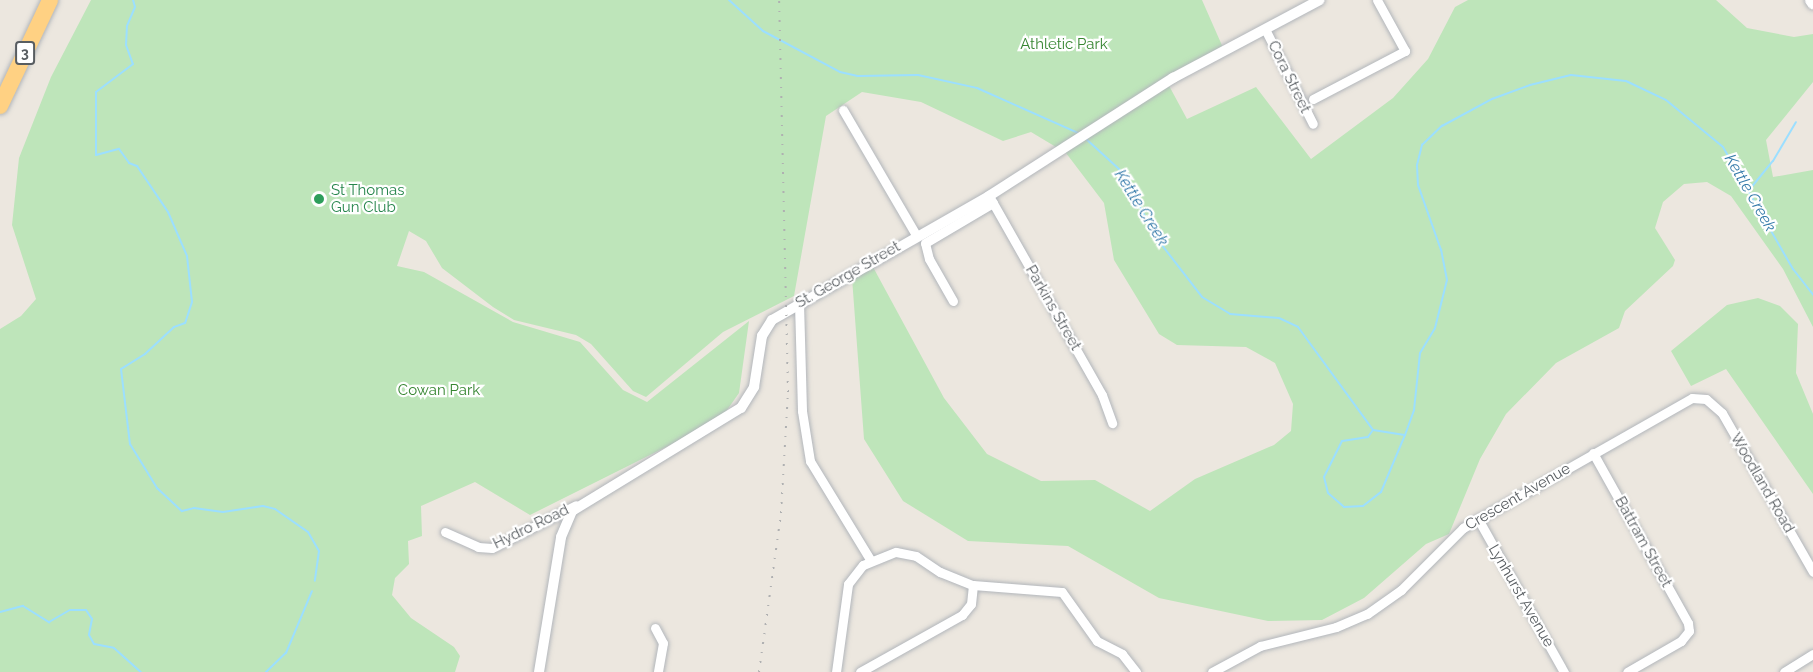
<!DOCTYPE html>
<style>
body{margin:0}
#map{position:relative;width:1813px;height:672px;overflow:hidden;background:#ece7df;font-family:Raleway,sans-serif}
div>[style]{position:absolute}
.green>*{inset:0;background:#bee5ba}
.stream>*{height:2px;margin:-1px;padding:0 1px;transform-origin:1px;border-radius:1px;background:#9cdfff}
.roads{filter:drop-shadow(0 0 2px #b2b6bb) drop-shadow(0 0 2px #b2b6bb)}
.minor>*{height:9px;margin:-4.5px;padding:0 4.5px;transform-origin:4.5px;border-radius:4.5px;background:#fff}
.tertiary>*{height:10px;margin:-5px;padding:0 5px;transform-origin:5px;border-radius:5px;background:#fff}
.secondary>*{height:12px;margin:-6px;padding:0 6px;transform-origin:6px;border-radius:6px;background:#fff}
.motorway>*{height:16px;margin:-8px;padding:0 8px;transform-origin:8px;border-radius:8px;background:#ffd183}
.rail>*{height:2px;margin-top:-1px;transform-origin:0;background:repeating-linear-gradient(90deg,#afb0b1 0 1.5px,transparent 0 9.5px)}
.dots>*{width:16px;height:16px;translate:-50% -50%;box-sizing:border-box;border:3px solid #fff;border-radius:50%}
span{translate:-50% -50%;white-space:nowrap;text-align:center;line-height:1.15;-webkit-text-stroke:4.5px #fff;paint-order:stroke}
.shield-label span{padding:2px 4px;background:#fff;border:2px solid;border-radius:4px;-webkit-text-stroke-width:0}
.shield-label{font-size:14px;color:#585d61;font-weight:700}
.park-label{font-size:15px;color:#378632}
.street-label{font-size:15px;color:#585d61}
.leisure-label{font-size:15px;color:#27864d}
.left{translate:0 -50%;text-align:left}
.water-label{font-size:16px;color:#367baa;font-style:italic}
</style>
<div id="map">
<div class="green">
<div style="clip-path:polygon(91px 0,1202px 0,1224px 50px,1167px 82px,1187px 119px,1256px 87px,1311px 159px,1393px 98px,1428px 59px,1455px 7px,1468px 0,1716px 0,1747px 28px,1794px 37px,1813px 34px,1813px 82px,1766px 140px,1773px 177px,1813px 170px,1813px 327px,1783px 269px,1731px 196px,1707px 182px,1684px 184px,1663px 202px,1655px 228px,1675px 260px,1673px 266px,1625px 311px,1619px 328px,1556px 363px,1506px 414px,1480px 459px,1449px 534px,1426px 544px,1364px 598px,1322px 620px,1268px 621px,1159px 598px,1068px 546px,968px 541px,903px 501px,864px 439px,852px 278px,873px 267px,944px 398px,987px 454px,1041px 481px,1095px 480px,1150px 511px,1195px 479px,1274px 445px,1291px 431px,1293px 404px,1275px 363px,1246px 347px,1177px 345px,1159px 334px,1114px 260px,1104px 203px,1066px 153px,1031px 132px,1003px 141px,921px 102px,862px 92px,826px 116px,794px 296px,723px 332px,646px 397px,633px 391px,591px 344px,576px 335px,514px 320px,493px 307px,442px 268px,426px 241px,409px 231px,397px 266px,424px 272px,513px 322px,580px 342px,623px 390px,647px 402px,749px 321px,739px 393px,720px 420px,530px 515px,475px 482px,421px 506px,422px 536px,408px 541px,409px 564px,395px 578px,392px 595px,411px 618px,454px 647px,460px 656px,455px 672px,0 672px,0 329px,21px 316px,36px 299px,12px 225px,19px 158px,51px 77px)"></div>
<div style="clip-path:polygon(1758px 298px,1780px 306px,1798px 324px,1796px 373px,1813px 414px,1813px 494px,1726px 369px,1691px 386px,1671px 351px,1727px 305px)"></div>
</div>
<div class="stream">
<div style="left:133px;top:0;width:7px;rotate:74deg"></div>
<div style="left:135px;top:7px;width:21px;rotate:113deg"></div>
<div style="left:127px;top:26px;width:19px;rotate:93deg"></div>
<div style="left:126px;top:45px;width:20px;rotate:70deg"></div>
<div style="left:133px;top:64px;width:46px;rotate:142.9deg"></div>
<div style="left:96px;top:92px;width:63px;rotate:90deg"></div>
<div style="left:96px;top:155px;width:24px;rotate:-15deg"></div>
<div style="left:119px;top:149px;width:17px;rotate:54deg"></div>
<div style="left:129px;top:163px;width:9px;rotate:21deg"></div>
<div style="left:137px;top:166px;width:55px;rotate:56deg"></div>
<div style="left:168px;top:212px;width:48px;rotate:66.6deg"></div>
<div style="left:187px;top:256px;width:46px;rotate:83.8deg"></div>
<div style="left:192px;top:302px;width:22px;rotate:108deg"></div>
<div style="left:185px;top:323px;width:12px;rotate:160deg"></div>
<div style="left:174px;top:327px;width:40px;rotate:137deg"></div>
<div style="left:145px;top:354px;width:28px;rotate:148deg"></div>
<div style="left:121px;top:369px;width:76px;rotate:83.2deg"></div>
<div style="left:130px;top:444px;width:52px;rotate:58.5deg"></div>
<div style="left:157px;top:488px;width:34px;rotate:43deg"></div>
<div style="left:182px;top:511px;width:12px;rotate:-14deg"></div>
<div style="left:194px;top:508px;width:29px;rotate:8deg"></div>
<div style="left:223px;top:512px;width:40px;rotate:-8.5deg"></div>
<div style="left:263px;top:506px;width:12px;rotate:14deg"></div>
<div style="left:275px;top:509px;width:40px;rotate:34.9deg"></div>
<div style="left:308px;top:532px;width:22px;rotate:60deg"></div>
<div style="left:319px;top:551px;width:30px;rotate:98deg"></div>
<div style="left:729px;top:0;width:46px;rotate:42.4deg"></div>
<div style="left:763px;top:31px;width:87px;rotate:28deg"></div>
<div style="left:840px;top:72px;width:18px;rotate:13deg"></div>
<div style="left:858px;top:76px;width:60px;rotate:-1deg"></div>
<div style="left:918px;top:75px;width:60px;rotate:12.4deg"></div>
<div style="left:977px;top:88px;width:111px;rotate:24deg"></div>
<div style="left:1085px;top:138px;width:46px;rotate:42.4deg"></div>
<div style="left:1119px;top:169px;width:81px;rotate:61.2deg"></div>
<div style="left:1158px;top:240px;width:72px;rotate:52.3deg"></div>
<div style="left:1202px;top:297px;width:33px;rotate:31deg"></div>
<div style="left:1230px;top:314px;width:49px;rotate:4.7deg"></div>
<div style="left:1279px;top:318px;width:21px;rotate:25deg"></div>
<div style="left:1298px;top:327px;width:127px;rotate:53.9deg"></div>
<div style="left:1373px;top:430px;width:32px;rotate:9deg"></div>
<div style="left:1405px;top:435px;width:27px;rotate:-70deg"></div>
<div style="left:1414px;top:410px;width:57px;rotate:-84deg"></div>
<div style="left:1420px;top:353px;width:29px;rotate:-59deg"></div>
<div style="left:1435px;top:328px;width:49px;rotate:-76deg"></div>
<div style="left:1447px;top:280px;width:31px;rotate:-101deg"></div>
<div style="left:1441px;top:250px;width:69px;rotate:-109.5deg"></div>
<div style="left:1418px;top:185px;width:20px;rotate:-93deg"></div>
<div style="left:1417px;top:165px;width:21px;rotate:-76deg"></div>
<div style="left:1422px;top:145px;width:28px;rotate:-44deg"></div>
<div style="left:1442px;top:126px;width:57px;rotate:-28.4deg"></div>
<div style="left:1492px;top:99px;width:40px;rotate:-20.2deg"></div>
<div style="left:1530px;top:85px;width:42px;rotate:-13.7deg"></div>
<div style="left:1571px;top:75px;width:55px;rotate:6.2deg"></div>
<div style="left:1626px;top:81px;width:44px;rotate:25.4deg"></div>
<div style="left:1666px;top:100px;width:74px;rotate:39.5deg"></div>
<div style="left:1723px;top:147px;width:141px;rotate:60.2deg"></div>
<div style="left:1793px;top:269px;width:33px;rotate:52deg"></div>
<div style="left:1750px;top:189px;width:36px;rotate:-51deg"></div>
<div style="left:1773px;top:161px;width:45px;rotate:-59.5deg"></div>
<div style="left:1373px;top:430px;width:9px;rotate:126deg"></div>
<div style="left:1368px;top:437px;width:26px;rotate:171deg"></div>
<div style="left:1342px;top:441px;width:40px;rotate:116.6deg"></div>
<div style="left:1324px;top:477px;width:16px;rotate:76deg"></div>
<div style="left:1328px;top:493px;width:21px;rotate:41deg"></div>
<div style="left:1344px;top:507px;width:19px;rotate:-3deg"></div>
<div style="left:1363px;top:506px;width:23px;rotate:-38deg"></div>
<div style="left:1381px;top:492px;width:62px;rotate:-67.2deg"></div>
<div style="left:0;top:612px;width:24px;rotate:-15deg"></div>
<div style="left:23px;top:606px;width:31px;rotate:32deg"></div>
<div style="left:49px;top:622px;width:24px;rotate:-30deg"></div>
<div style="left:70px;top:610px;width:16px"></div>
<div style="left:86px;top:610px;width:11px;rotate:56deg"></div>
<div style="left:92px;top:619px;width:16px;rotate:101deg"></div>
<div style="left:89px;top:635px;width:10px;rotate:61deg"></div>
<div style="left:94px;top:644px;width:20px;rotate:11deg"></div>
<div style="left:114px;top:648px;width:36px;rotate:42deg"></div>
<div style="left:266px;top:672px;width:28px;rotate:-44deg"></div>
<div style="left:286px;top:653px;width:67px;rotate:-67.2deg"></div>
</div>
<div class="roads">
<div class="minor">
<div style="left:1265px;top:29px;width:106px;rotate:63.2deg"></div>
<div style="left:1313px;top:99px;width:104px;rotate:-27.6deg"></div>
<div style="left:1405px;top:51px;width:58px;rotate:-118.8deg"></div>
<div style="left:843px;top:110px;width:145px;rotate:59.7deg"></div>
<div style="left:989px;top:196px;width:229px;rotate:60.4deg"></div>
<div style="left:1102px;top:395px;width:30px;rotate:70deg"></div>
<div style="left:953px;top:301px;width:48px;rotate:-119.7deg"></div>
<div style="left:929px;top:259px;width:16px;rotate:-104deg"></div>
<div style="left:925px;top:243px;width:79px;rotate:-30.5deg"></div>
<div style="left:799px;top:303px;width:108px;rotate:88.4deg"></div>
<div style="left:802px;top:411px;width:51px;rotate:80.9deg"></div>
<div style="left:810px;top:461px;width:117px;rotate:58.6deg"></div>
<div style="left:1593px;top:453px;width:195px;rotate:60.8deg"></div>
<div style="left:1688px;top:623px;width:8px;rotate:83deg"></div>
<div style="left:1689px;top:631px;width:13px;rotate:129deg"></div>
<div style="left:1681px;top:641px;width:62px;rotate:150.1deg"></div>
<div style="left:1478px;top:519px;width:176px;rotate:60.7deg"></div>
<div style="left:445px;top:532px;width:36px;rotate:24deg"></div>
<div style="left:478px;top:547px;width:14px;rotate:4deg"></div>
<div style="left:492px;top:548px;width:94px;rotate:-27.1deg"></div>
<div style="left:655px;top:628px;width:17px;rotate:62deg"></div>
<div style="left:663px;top:643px;width:29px;rotate:100deg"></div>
<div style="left:836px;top:672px;width:89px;rotate:-82.2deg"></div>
<div style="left:848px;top:584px;width:24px;rotate:-52deg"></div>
<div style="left:863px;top:565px;width:35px;rotate:-22deg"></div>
<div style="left:896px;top:552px;width:20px;rotate:11deg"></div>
<div style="left:916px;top:556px;width:29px;rotate:34deg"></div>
<div style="left:940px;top:572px;width:35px;rotate:22deg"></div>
<div style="left:973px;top:585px;width:89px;rotate:4.5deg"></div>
<div style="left:1062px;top:592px;width:60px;rotate:54.5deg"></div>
<div style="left:1097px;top:641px;width:28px;rotate:27deg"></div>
<div style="left:1122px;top:654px;width:23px;rotate:52deg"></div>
<div style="left:860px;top:672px;width:117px;rotate:-29.2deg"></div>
<div style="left:962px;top:615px;width:14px;rotate:-51deg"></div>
<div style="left:971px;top:604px;width:19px;rotate:-84deg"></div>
<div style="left:1212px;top:672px;width:55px;rotate:-28.4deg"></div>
<div style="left:1260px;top:646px;width:78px;rotate:-14deg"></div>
<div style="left:1336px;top:627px;width:34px;rotate:-23deg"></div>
<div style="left:1367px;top:614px;width:42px;rotate:-35.2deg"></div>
<div style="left:1401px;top:590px;width:88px;rotate:-45deg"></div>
<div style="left:1463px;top:528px;width:263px;rotate:-29.6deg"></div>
<div style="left:1692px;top:398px;width:14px;rotate:4deg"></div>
<div style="left:1706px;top:399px;width:21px;rotate:41deg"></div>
<div style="left:1722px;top:413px;width:183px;rotate:60.2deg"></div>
<div style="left:1784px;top:672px;width:34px;rotate:-32deg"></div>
</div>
<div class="tertiary">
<div style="left:539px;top:672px;width:137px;rotate:-80.7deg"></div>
<div style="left:561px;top:537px;width:28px;rotate:-67deg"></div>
<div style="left:572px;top:511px;width:198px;rotate:-31.4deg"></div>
<div style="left:741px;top:408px;width:25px;rotate:-58deg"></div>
<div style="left:754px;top:387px;width:52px;rotate:-81.1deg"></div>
<div style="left:762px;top:336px;width:19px;rotate:-58deg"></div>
<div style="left:772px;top:320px;width:250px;rotate:-29.7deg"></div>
<div style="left:989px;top:196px;width:219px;rotate:-32.7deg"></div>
<div style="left:1173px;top:78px;width:166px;rotate:-28deg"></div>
</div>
<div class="secondary">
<div style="left:1811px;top:0;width:4px;rotate:56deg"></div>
</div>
<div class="motorway">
<div style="left:0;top:106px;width:117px;rotate:-64.7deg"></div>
</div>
</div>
<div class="rail">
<div style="left:759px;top:672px;width:161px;rotate:-82.1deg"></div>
<div style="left:781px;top:513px;width:121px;rotate:-86.7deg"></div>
<div style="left:788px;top:392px;width:392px;rotate:-91.3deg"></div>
</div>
<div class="dots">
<div style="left:319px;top:199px;background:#2e9e5b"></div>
</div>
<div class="shield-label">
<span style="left:25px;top:53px">3</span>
</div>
<div class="park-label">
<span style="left:1064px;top:45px">Athletic Park</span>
<span style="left:439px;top:391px">Cowan Park</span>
</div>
<div class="street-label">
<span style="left:1289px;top:77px;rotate:64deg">Cora Street</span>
<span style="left:848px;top:275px;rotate:-30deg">St. George Street</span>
<span style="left:1053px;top:308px;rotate:60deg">Parkins Street</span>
<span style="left:1762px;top:483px;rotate:60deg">Woodland Road</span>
<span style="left:1518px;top:497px;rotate:-30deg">Crescent Avenue</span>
<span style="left:531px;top:527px;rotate:-26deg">Hydro Road</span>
<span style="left:1643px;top:542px;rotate:61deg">Battram Street</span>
<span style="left:1521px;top:596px;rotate:60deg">Lynhurst Avenue</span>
</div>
<div class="leisure-label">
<span class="left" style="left:331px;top:199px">St Thomas<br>Gun Club</span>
</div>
<div class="water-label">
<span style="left:1750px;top:193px;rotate:60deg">Kettle Creek</span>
<span style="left:1141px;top:208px;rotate:58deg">Kettle Creek</span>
</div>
</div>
